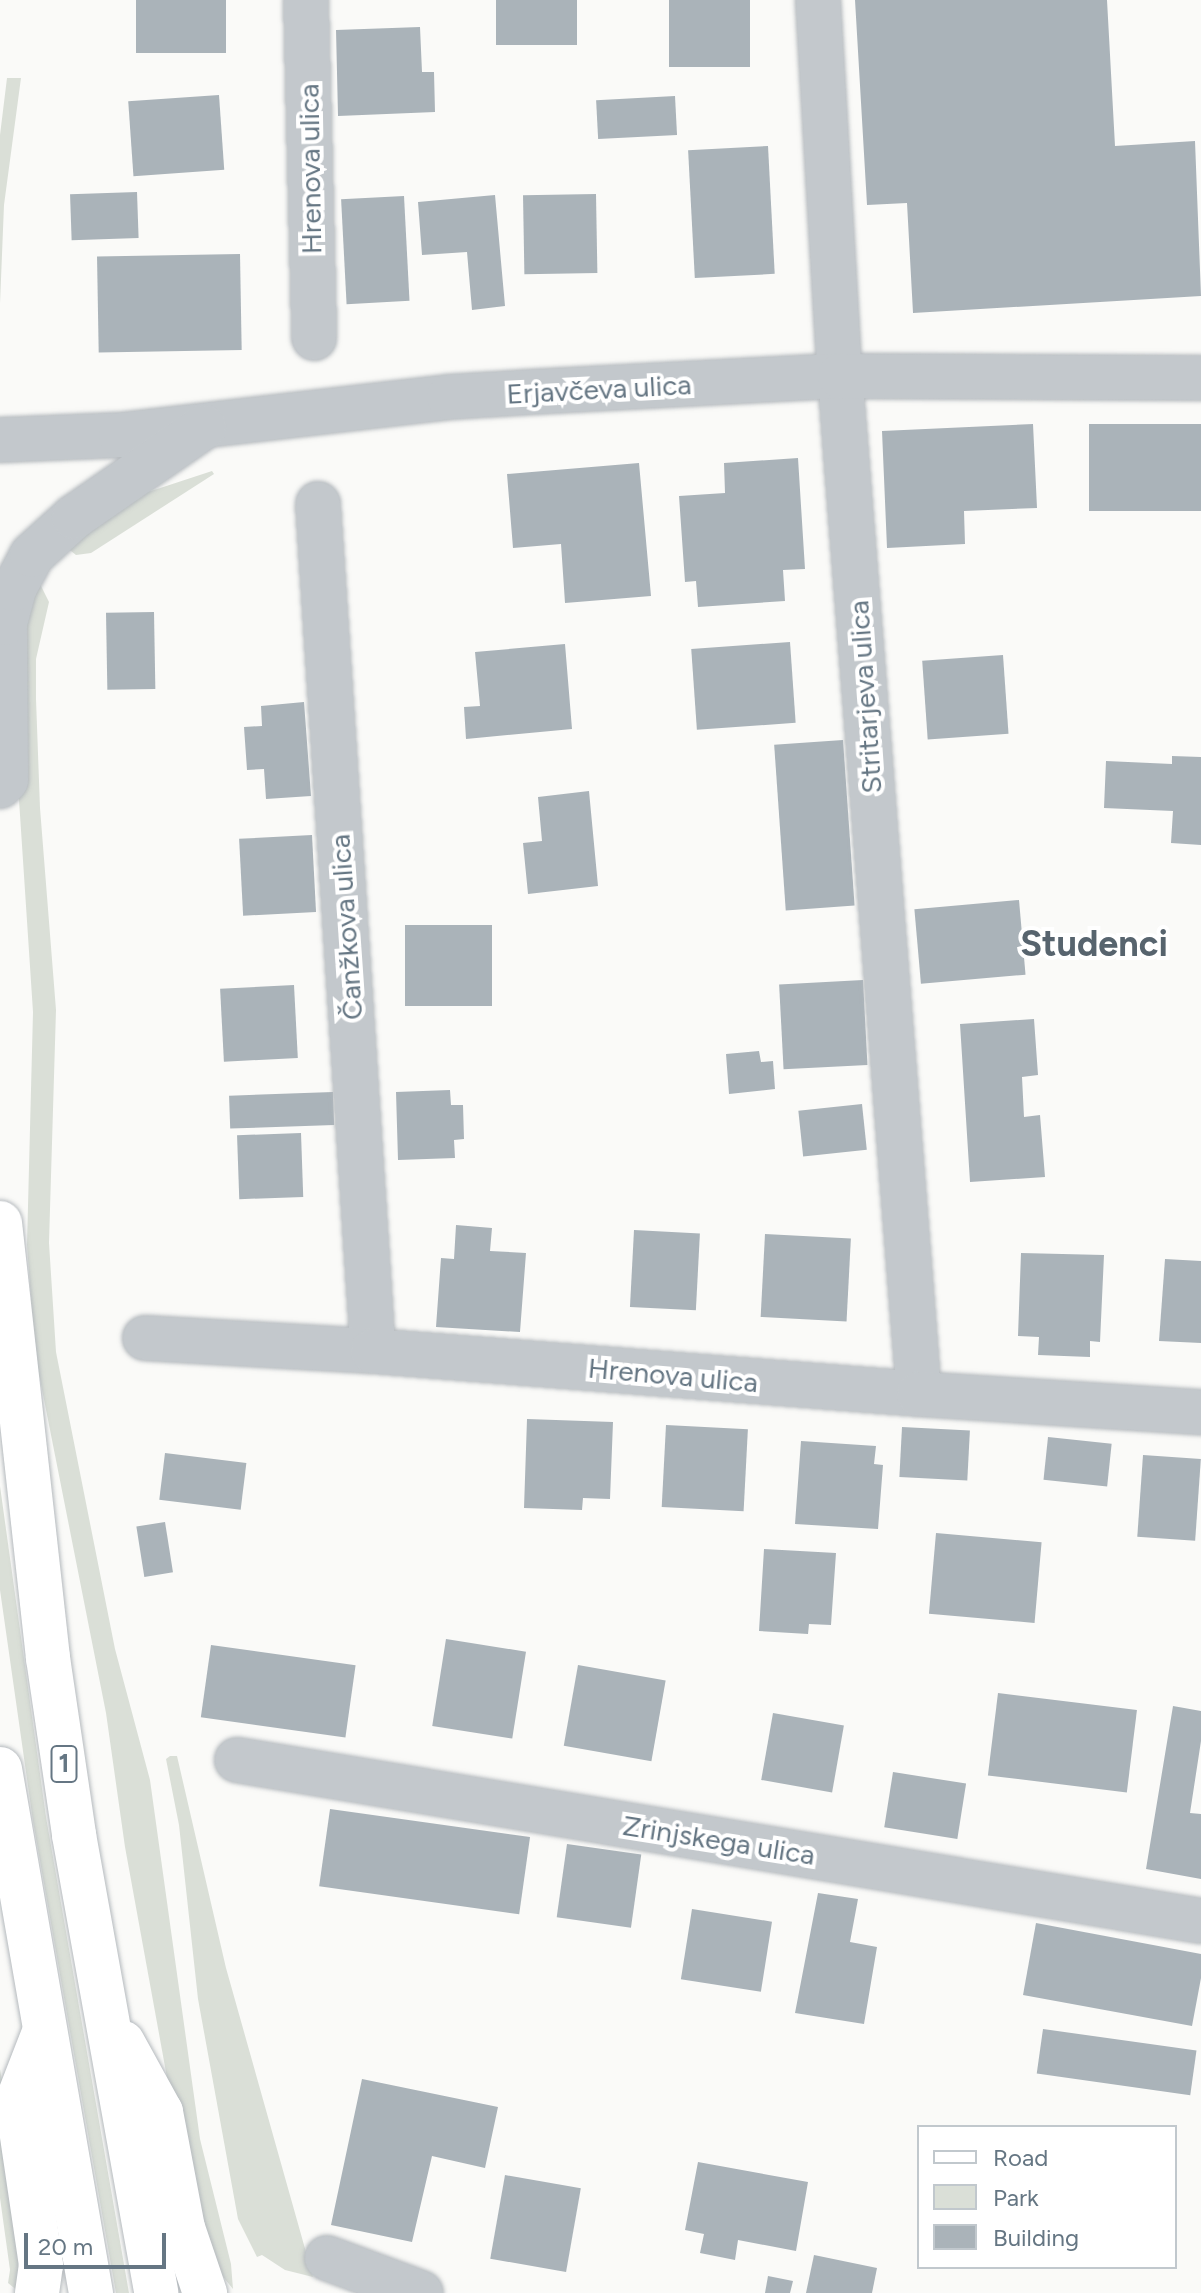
<!DOCTYPE html>
<meta charset="utf-8">
<style>
body{margin:0}
#map{position:relative;width:1201px;height:2293px;overflow:hidden;background:#fafaf8;font-family:Figtree,sans-serif}
div>[style]{position:absolute}
.green>*{inset:0;background:#dadfd7}
.building>*{inset:0;background:#aab3b9;transform-origin:0 0}
.roads{filter:drop-shadow(0 0 2px #b5babe) drop-shadow(0 0 2px #b5babe)}
.minor>*{height:44px;margin:-22px;padding:0 22px;transform-origin:22px;border-radius:22px;background:#c3c8cc}
.major>*{height:44px;margin:-22px;padding:0 22px;transform-origin:22px;border-radius:22px;background:#fff}
span{translate:-50% -50%;white-space:nowrap;text-align:center;line-height:1.15;-webkit-text-stroke:8px #fff;paint-order:stroke}
.shield-label span{padding:2px 6px;background:#fff;border:2px solid;border-radius:6px;-webkit-text-stroke-width:0}
.shield-label{font-size:26px;color:#657683;font-weight:700}
.street-label{font-size:28px;color:#657683}
.district-label{font-size:36px;color:#57646e;font-weight:700}
.legend{position:absolute;left:917px;top:2125px;width:260px;height:144px;box-sizing:border-box;background:#fff;border:2px solid #c1c8cd;margin:0;padding:10px 14px;list-style:none;font-size:24px;color:#657683}
.legend li{display:flex;align-items:center;gap:16px;height:40px}
.legend b{width:40px;border:2px solid #c1c8cd}
.scale{position:absolute;left:24px;top:2233px;width:142px;height:36px;box-sizing:border-box;border:4px solid #657683;border-top:0;padding-left:10px;font-size:24px;line-height:28px;white-space:nowrap;color:#657683;-webkit-text-stroke:6px #fff;paint-order:stroke}
</style>
<div id="map">
<div class="green">
<div style="clip-path:polygon(7px 78px,21px 78px,4px 205px,0 304px,0 135px)"></div>
<div style="clip-path:polygon(212px 471px,214px 474px,91px 553px,76px 555px,66px 547px,145px 493px)"></div>
<div style="clip-path:polygon(39px 582px,49px 602px,36px 659px,36px 699px,40px 808px,56px 1010px,49px 1243px,56px 1352px,115px 1649px,150px 1780px,200px 2139px,231px 2264px,233px 2289px,220px 2273px,184px 2171px,125px 1847px,106px 1713px,35px 1354px,27px 1245px,33px 1012px,13px 709px,21px 629px)"></div>
<div style="clip-path:polygon(0 1486px,46px 1817px,129px 2293px,116px 2293px,33px 1821px,0 1590px)"></div>
<div style="clip-path:polygon(170px 1756px,177px 1756px,226px 1968px,313px 2277px,285px 2270px,262px 2255px,257px 2257px,238px 2219px,198px 1999px,179px 1825px,166px 1759px)"></div>
<div style="clip-path:polygon(0 2069px,25px 2216px,18px 2291px,8px 2283px,10px 2270px,0 2198px)"></div>
</div>
<div class="building">
<div style="left:136px;top:0;width:90px;height:53px"></div>
<div style="left:496px;top:0;width:81px;height:45px"></div>
<div style="left:669px;top:0;width:81px;height:67px"></div>
<div style="clip-path:polygon(855px 0,1107px 0,1115px 146px,1195px 141px,1201px 296px,913px 313px,907px 203px,867px 205px)"></div>
<div style="clip-path:polygon(420px 27px,422px 72px,434px 72px,435px 112px,338px 116px,336px 30px)"></div>
<div style="left:219px;top:95px;width:75px;height:91px;rotate:86deg"></div>
<div style="left:675px;top:96px;width:39px;height:79px;rotate:87deg"></div>
<div style="left:768px;top:146px;width:128px;height:80px;rotate:87deg"></div>
<div style="left:137px;top:192px;width:46px;height:67px;rotate:88deg"></div>
<div style="left:596px;top:194px;width:79px;height:73px;rotate:89deg"></div>
<div style="clip-path:polygon(495px 195px,505px 306px,472px 310px,467px 252px,422px 255px,418px 202px)"></div>
<div style="left:404px;top:196px;width:105px;height:63px;rotate:87deg"></div>
<div style="left:240px;top:254px;width:96px;height:143px;rotate:89deg"></div>
<div style="clip-path:polygon(1033px 424px,1037px 508px,964px 511px,965px 544px,887px 548px,882px 431px)"></div>
<div style="left:1089px;top:424px;width:112px;height:87px"></div>
<div style="clip-path:polygon(798px 458px,805px 569px,783px 570px,785px 601px,698px 607px,696px 581px,685px 582px,679px 496px,725px 493px,724px 463px)"></div>
<div style="clip-path:polygon(639px 463px,651px 596px,565px 603px,561px 544px,513px 548px,507px 474px)"></div>
<div style="left:154px;top:612px;width:77px;height:48px;rotate:89deg"></div>
<div style="left:790px;top:642px;width:81px;height:99px;rotate:86deg"></div>
<div style="clip-path:polygon(565px 644px,572px 729px,466px 739px,464px 707px,480px 706px,475px 652px)"></div>
<div style="left:1003px;top:655px;width:79px;height:81px;rotate:86deg"></div>
<div style="clip-path:polygon(304px 702px,311px 796px,266px 799px,264px 769px,247px 770px,244px 727px,262px 726px,261px 706px)"></div>
<div style="left:843px;top:740px;width:166px;height:69px;rotate:86deg"></div>
<div style="clip-path:polygon(1172px 756px,1201px 757px,1201px 845px,1171px 843px,1173px 811px,1104px 808px,1106px 761px,1172px 764px)"></div>
<div style="clip-path:polygon(589px 791px,598px 886px,528px 894px,523px 843px,542px 841px,538px 797px)"></div>
<div style="left:312px;top:835px;width:77px;height:73px;rotate:87deg"></div>
<div style="left:1019px;top:900px;width:75px;height:105px;rotate:85deg"></div>
<div style="left:405px;top:925px;width:87px;height:81px"></div>
<div style="left:863px;top:980px;width:85px;height:84px;rotate:87deg"></div>
<div style="left:294px;top:985px;width:73px;height:74px;rotate:87deg"></div>
<div style="clip-path:polygon(1034px 1019px,1038px 1075px,1022px 1077px,1024px 1117px,1040px 1115px,1045px 1177px,970px 1182px,960px 1024px)"></div>
<div style="clip-path:polygon(759px 1051px,761px 1062px,773px 1061px,775px 1089px,729px 1094px,726px 1054px)"></div>
<div style="clip-path:polygon(450px 1090px,451px 1105px,463px 1105px,464px 1139px,454px 1140px,455px 1158px,398px 1160px,396px 1092px)"></div>
<div style="left:333px;top:1092px;width:33px;height:104px;rotate:88deg"></div>
<div style="left:862px;top:1104px;width:46px;height:64px;rotate:84deg"></div>
<div style="left:301px;top:1133px;width:64px;height:64px;rotate:88deg"></div>
<div style="clip-path:polygon(456px 1225px,492px 1228px,490px 1251px,526px 1253px,520px 1332px,436px 1327px,441px 1258px,454px 1259px)"></div>
<div style="left:634px;top:1230px;width:66px;height:77px;rotate:3deg"></div>
<div style="left:765px;top:1234px;width:86px;height:83px;rotate:3deg"></div>
<div style="clip-path:polygon(1021px 1253px,1104px 1255px,1100px 1342px,1090px 1341px,1090px 1357px,1038px 1355px,1039px 1337px,1018px 1336px)"></div>
<div style="clip-path:polygon(1165px 1259px,1201px 1261px,1201px 1343px,1159px 1341px)"></div>
<div style="clip-path:polygon(527px 1419px,613px 1422px,610px 1499px,583px 1498px,582px 1510px,524px 1508px)"></div>
<div style="left:666px;top:1425px;width:82px;height:82px;rotate:3deg"></div>
<div style="left:902px;top:1427px;width:68px;height:50px;rotate:3deg"></div>
<div style="left:1048px;top:1437px;width:64px;height:43px;rotate:6deg"></div>
<div style="clip-path:polygon(801px 1441px,876px 1446px,874px 1464px,883px 1465px,878px 1529px,795px 1524px)"></div>
<div style="left:165px;top:1453px;width:82px;height:47px;rotate:7deg"></div>
<div style="left:1143px;top:1455px;width:58px;height:82px;rotate:4deg"></div>
<div style="left:165px;top:1522px;width:51px;height:29px;rotate:81deg"></div>
<div style="left:936px;top:1533px;width:106px;height:81px;rotate:5deg"></div>
<div style="clip-path:polygon(764px 1549px,836px 1553px,831px 1625px,809px 1624px,808px 1634px,759px 1631px)"></div>
<div style="left:446px;top:1639px;width:81px;height:88px;rotate:9deg"></div>
<div style="left:211px;top:1645px;width:146px;height:73px;rotate:8deg"></div>
<div style="left:578px;top:1665px;width:89px;height:82px;rotate:10deg"></div>
<div style="left:998px;top:1693px;width:140px;height:83px;rotate:7deg"></div>
<div style="clip-path:polygon(1173px 1706px,1201px 1711px,1201px 1741px,1190px 1813px,1201px 1814px,1201px 1879px,1146px 1869px)"></div>
<div style="left:773px;top:1713px;width:72px;height:68px;rotate:10deg"></div>
<div style="left:893px;top:1772px;width:74px;height:56px;rotate:9deg"></div>
<div style="left:330px;top:1809px;width:202px;height:78px;rotate:8deg"></div>
<div style="left:567px;top:1844px;width:75px;height:74px;rotate:8deg"></div>
<div style="clip-path:polygon(818px 1893px,858px 1899px,850px 1942px,877px 1947px,864px 2024px,795px 2013px)"></div>
<div style="left:692px;top:1909px;width:81px;height:71px;rotate:9deg"></div>
<div style="clip-path:polygon(1036px 1923px,1201px 1954px,1201px 1978px,1192px 2026px,1023px 1995px)"></div>
<div style="left:1043px;top:2029px;width:155px;height:45px;rotate:8deg"></div>
<div style="clip-path:polygon(362px 2079px,498px 2107px,485px 2168px,432px 2156px,412px 2242px,331px 2225px)"></div>
<div style="clip-path:polygon(698px 2162px,808px 2182px,796px 2251px,738px 2240px,735px 2260px,700px 2253px,704px 2234px,685px 2230px)"></div>
<div style="left:505px;top:2175px;width:77px;height:85px;rotate:10deg"></div>
<div style="clip-path:polygon(814px 2255px,877px 2268px,872px 2293px,806px 2293px)"></div>
<div style="clip-path:polygon(768px 2276px,793px 2281px,790px 2293px,765px 2293px)"></div>
</div>
<div class="roads">
<div class="minor">
<div style="left:306px;top:0;width:338px;rotate:88.6deg"></div>
<div style="left:818px;top:0;width:377px;rotate:86.7deg"></div>
<div style="left:840px;top:376px;width:1021px;rotate:85.56deg"></div>
<div style="left:0;top:440px;width:121px;rotate:-2.4deg"></div>
<div style="left:121px;top:435px;width:330px;rotate:-6.6deg"></div>
<div style="left:449px;top:397px;width:82px;rotate:-3.5deg"></div>
<div style="left:531px;top:392px;width:309px;rotate:-3deg"></div>
<div style="left:840px;top:376px;width:361px;rotate:0.3deg"></div>
<div style="left:318px;top:504px;width:849px;rotate:86.28deg"></div>
<div style="left:0;top:786px;width:8px;rotate:-45deg"></div>
<div style="left:6px;top:780px;width:157px;rotate:-90.4deg"></div>
<div style="left:5px;top:623px;width:35px;rotate:-75deg"></div>
<div style="left:14px;top:589px;width:38px;rotate:-62deg"></div>
<div style="left:32px;top:555px;width:57px;rotate:-42.1deg"></div>
<div style="left:74px;top:517px;width:158px;rotate:-34.7deg"></div>
<div style="left:145px;top:1338px;width:228px;rotate:3.3deg"></div>
<div style="left:373px;top:1351px;width:548px;rotate:4.5deg"></div>
<div style="left:919px;top:1394px;width:283px;rotate:3.7deg"></div>
<div style="left:237px;top:1760px;width:977px;rotate:9.48deg"></div>
<div style="left:327px;top:2258px;width:100px;rotate:20.4deg"></div>
</div>
<div class="major">
<div style="left:0;top:1223px;width:438px;rotate:83.7deg"></div>
<div style="left:48px;top:1658px;width:179px;rotate:81.6deg"></div>
<div style="left:74px;top:1835px;width:465px;rotate:79.8deg"></div>
<div style="left:0;top:1769px;width:532px;rotate:80.15deg"></div>
<div style="left:123px;top:2043px;width:79px;rotate:61.2deg"></div>
<div style="left:161px;top:2112px;width:118px;rotate:79.3deg"></div>
<div style="left:183px;top:2228px;width:69px;rotate:71.3deg"></div>
<div style="left:37px;top:2293px;width:28px;rotate:-82deg"></div>
<div style="left:41px;top:2265px;width:165px;rotate:-98.4deg"></div>
<div style="left:17px;top:2102px;width:72px;rotate:-68.8deg"></div>
</div>
</div>
<div class="shield-label">
<span style="left:64px;top:1764px">1</span>
</div>
<div class="street-label">
<span style="left:310px;top:169px;rotate:-91deg">Hrenova ulica</span>
<span style="left:599px;top:389px;rotate:-3deg">Erjavčeva ulica</span>
<span style="left:865px;top:697px;rotate:-94deg">Stritarjeva ulica</span>
<span style="left:346px;top:927px;rotate:-94deg">Čanžkova ulica</span>
<span style="left:673px;top:1375px;rotate:5deg">Hrenova ulica</span>
<span style="left:719px;top:1840px;rotate:9deg">Zrinjskega ulica</span>
</div>
<div class="district-label">
<span style="left:1094px;top:944px">Studenci</span>
</div>
<ul class="legend">
<li><b style="height:10px;background:#fff"></b>Road</li>
<li><b style="height:22px;background:#dadfd7"></b>Park</li>
<li><b style="height:22px;background:#aab3b9"></b>Building</li>
</ul>
<div class="scale">20 m</div>
</div>
